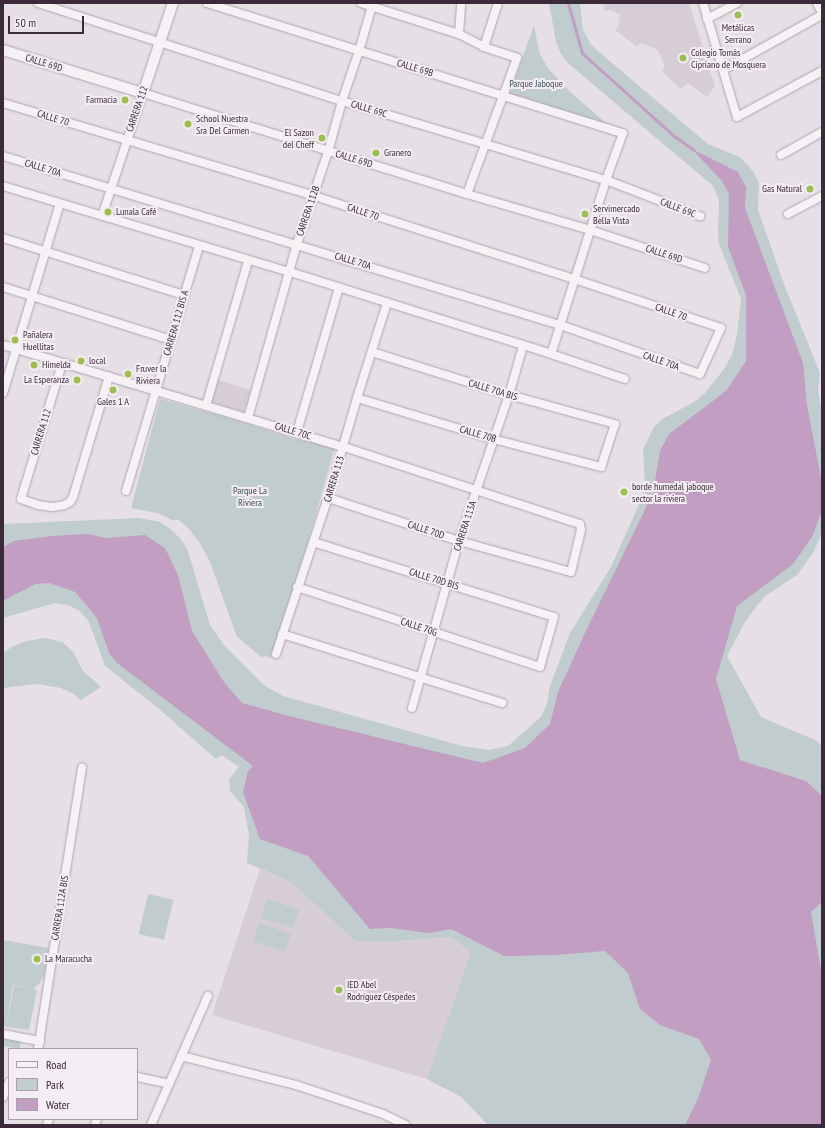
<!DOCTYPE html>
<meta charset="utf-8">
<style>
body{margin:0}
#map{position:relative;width:825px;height:1128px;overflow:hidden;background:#e6dfe6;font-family:"PT Sans Narrow",sans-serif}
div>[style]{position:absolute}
.built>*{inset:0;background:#d7cdd6;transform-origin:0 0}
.green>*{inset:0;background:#c1cccf;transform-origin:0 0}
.water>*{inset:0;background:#c19ec2}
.stream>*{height:3px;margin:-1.5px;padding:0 1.5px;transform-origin:1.5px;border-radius:1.5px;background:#c19ec2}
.roads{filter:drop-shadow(0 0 1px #afa5af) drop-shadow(0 0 1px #afa5af)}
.minor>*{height:8px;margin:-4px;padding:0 4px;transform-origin:4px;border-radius:4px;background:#f5f1f5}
.tertiary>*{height:10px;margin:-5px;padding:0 5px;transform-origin:5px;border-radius:5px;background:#f5f1f5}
.dots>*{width:11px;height:11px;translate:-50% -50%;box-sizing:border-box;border:2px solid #f4eef4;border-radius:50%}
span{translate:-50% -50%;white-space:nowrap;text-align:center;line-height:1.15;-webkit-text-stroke:4px #f4eef4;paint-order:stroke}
.poi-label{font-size:10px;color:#3b2a3a}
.left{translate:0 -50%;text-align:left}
.right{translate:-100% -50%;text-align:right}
.street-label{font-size:10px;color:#3b2a3a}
.park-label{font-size:10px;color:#384e56}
.frame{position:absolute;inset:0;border:4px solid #3b2a3a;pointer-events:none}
.legend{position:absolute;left:8px;top:1048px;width:130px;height:72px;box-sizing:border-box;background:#f4eef4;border:1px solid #aaa0aa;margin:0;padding:5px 7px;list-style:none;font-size:12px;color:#3b2a3a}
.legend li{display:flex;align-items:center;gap:8px;height:20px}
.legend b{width:20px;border:1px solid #aaa0aa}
.scale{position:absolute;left:8px;top:16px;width:76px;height:18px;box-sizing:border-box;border:2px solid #3b2a3a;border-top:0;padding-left:5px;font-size:12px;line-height:14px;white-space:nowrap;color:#3b2a3a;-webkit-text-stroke:3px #f4eef4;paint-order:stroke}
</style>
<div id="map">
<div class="built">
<div style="clip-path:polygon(604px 3px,689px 3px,715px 86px,707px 97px,688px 83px,681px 89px,662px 72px,665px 66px,658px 50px,641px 43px,637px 47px,615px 30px,618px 27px,620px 15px,611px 10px,605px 11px)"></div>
<div style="left:218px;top:380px;width:34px;height:23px;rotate:17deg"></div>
<div style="clip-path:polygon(260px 869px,291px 882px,355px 941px,386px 942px,452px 937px,472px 952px,427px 1079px,212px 1015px)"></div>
</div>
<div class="green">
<div style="clip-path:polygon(549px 3px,580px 3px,583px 30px,590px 43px,600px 53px,708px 144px,740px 157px,753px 171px,759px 183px,758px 210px,784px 284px,820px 373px,818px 391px,822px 413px,822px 533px,813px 553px,797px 575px,765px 596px,755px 608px,744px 624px,727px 656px,761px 717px,815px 740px,822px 746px,822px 1125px,488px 1125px,461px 1097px,427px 1079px,471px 952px,451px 937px,386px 942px,355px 941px,291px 882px,247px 863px,249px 836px,244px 807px,230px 791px,229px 779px,239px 767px,222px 755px,216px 759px,159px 709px,105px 666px,89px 622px,80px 611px,68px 605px,55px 603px,3px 618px,3px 524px,139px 518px,160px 522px,173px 531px,183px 542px,188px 551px,210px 625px,223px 644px,265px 686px,283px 696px,462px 746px,489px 750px,508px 746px,541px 717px,547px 704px,550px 686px,570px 633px,611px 567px,641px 500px,645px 484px,643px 450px,649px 437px,654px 427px,664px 418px,694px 402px,705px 393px,724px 369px,732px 355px,737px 335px,741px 299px,719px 244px,718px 234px,719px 200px,713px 186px,569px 64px,561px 54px,556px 42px)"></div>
<div style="clip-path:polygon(534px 25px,539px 52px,547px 67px,570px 92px,613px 129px,509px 97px)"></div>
<div style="clip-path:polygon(160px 399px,232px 419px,296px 439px,344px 447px,334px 450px,308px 542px,270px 659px,266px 656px,261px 657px,237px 637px,210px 562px,198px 540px,188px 528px,179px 520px,172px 520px,157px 513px,131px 508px)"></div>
<div style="clip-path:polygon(46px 638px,62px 642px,68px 647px,73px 652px,83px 671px,101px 687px,81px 700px,75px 695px,61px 688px,37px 684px,3px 688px,3px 653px,13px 646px,27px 641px)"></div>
<div style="left:148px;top:894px;width:26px;height:41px;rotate:13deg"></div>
<div style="left:267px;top:899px;width:34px;height:19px;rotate:19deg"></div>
<div style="left:259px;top:923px;width:34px;height:19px;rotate:19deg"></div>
<div style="clip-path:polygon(3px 940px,49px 948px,44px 976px,39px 984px,33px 989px,37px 990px,29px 1030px,6px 1027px,14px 986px,27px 988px,13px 985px,6px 1026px,3px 1026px)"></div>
<div style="left:3px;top:1038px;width:18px;height:8px;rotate:9deg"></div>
</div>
<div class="water">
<div style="clip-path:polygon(692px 149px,738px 172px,746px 187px,745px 208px,803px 363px,807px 405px,822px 483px,822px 510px,812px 537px,793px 564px,737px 606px,716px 679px,740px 760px,806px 781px,822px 796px,822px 902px,811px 912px,822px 976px,822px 1125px,685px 1125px,699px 1096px,711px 1060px,699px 1039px,660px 1025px,640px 1009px,628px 973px,605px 951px,555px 955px,504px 956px,451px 929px,429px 933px,391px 928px,370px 929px,308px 856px,260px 839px,243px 792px,248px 771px,253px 766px,117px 663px,109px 653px,97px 618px,75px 592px,49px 583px,35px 584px,3px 601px,3px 547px,14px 541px,52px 536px,87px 534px,106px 538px,145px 535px,165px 548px,178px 575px,192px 631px,224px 682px,242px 703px,289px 716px,483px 763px,525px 748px,550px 724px,558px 692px,584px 635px,653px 493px,660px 451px,669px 434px,726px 391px,746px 361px,746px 295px,728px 247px,729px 194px,722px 181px)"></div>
</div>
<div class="stream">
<div style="left:568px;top:3px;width:52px;rotate:74.4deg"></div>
<div style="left:582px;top:53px;width:124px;rotate:42.1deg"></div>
<div style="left:674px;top:136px;width:24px;rotate:35deg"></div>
</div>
<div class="roads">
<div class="minor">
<div style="left:38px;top:3px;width:319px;rotate:17.9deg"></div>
<div style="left:342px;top:101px;width:276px;rotate:16.7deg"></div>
<div style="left:606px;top:180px;width:101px;rotate:21deg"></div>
<div style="left:207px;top:3px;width:436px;rotate:17.4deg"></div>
<div style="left:623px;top:133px;width:50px;rotate:109.9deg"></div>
<div style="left:606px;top:180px;width:182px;rotate:107.5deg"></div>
<div style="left:361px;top:3px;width:103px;rotate:17.6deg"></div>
<div style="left:459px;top:34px;width:28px;rotate:27deg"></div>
<div style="left:484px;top:47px;width:35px;rotate:18deg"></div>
<div style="left:517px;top:58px;width:145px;rotate:110.2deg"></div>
<div style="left:703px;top:3px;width:119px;rotate:73.4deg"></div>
<div style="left:737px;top:117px;width:97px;rotate:-28.4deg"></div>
<div style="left:817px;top:3px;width:11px;rotate:63deg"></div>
<div style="left:707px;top:19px;width:34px;rotate:-28deg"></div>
<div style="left:459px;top:34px;width:31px;rotate:-86deg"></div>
<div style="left:484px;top:47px;width:46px;rotate:-72.3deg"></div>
<div style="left:723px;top:70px;width:113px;rotate:-29.1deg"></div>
<div style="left:3px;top:103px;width:325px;rotate:16.6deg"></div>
<div style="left:314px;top:196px;width:273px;rotate:17.7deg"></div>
<div style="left:574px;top:279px;width:155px;rotate:18.4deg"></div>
<div style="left:721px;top:328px;width:51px;rotate:114.5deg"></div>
<div style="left:700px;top:374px;width:148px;rotate:-160.7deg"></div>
<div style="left:560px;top:325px;width:582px;rotate:-163.12deg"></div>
<div style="left:781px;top:155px;width:47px;rotate:-29.3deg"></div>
<div style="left:3px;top:186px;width:300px;rotate:16.7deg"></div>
<div style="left:290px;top:272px;width:274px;rotate:17.4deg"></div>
<div style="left:551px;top:354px;width:78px;rotate:18.7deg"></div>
<div style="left:788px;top:214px;width:38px;rotate:-28deg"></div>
<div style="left:102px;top:216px;width:130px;rotate:-71.6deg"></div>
<div style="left:143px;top:93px;width:339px;rotate:17.3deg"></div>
<div style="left:467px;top:194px;width:128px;rotate:16.3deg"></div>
<div style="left:590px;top:230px;width:121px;rotate:18.3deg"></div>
<div style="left:3px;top:238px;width:190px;rotate:17.5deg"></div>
<div style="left:3px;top:287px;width:176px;rotate:17.5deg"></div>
<div style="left:3px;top:345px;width:356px;rotate:16.7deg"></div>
<div style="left:344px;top:447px;width:248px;rotate:18.1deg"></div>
<div style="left:580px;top:524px;width:6px;rotate:81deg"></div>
<div style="left:581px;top:530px;width:43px;rotate:103.4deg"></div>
<div style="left:571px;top:572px;width:116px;rotate:-164.5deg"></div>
<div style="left:459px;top:541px;width:138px;rotate:-161.8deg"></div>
<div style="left:62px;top:364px;width:141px;rotate:106.9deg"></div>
<div style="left:21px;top:499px;width:18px;rotate:19deg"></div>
<div style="left:38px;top:505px;width:15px;rotate:8deg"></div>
<div style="left:53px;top:507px;width:11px;rotate:-10deg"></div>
<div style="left:64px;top:505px;width:7px;rotate:-27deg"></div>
<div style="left:70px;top:502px;width:6px;rotate:-59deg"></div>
<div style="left:73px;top:497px;width:126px;rotate:-73.4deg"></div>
<div style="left:3px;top:393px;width:198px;rotate:-73.3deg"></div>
<div style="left:357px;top:398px;width:142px;rotate:16.8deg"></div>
<div style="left:493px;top:439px;width:112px;rotate:14.5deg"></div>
<div style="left:601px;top:467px;width:45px;rotate:-72deg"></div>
<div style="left:615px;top:424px;width:110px;rotate:-164.7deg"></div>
<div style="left:509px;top:395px;width:144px;rotate:-162.6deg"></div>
<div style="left:206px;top:406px;width:151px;rotate:-73.8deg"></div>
<div style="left:248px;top:418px;width:181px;rotate:-74.3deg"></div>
<div style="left:297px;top:244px;width:97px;rotate:-71.4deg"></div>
<div style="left:328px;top:152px;width:53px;rotate:-74.6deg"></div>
<div style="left:342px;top:101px;width:53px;rotate:-71.2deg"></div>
<div style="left:359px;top:51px;width:47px;rotate:-73.9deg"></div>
<div style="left:297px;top:432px;width:151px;rotate:-73.8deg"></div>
<div style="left:126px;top:491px;width:256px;rotate:-73.4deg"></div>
<div style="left:297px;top:587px;width:256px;rotate:18.2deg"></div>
<div style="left:540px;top:667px;width:52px;rotate:-74.4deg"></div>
<div style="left:554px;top:617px;width:252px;rotate:-162.7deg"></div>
<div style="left:282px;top:634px;width:231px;rotate:17.4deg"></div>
<div style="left:276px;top:654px;width:164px;rotate:-71.6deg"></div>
<div style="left:328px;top:498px;width:104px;rotate:-73.8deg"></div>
<div style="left:357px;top:398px;width:100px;rotate:-72.5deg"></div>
<div style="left:412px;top:708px;width:173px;rotate:-74.3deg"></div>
<div style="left:459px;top:541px;width:154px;rotate:-71.1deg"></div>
<div style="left:509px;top:395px;width:51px;rotate:-74.1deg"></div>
<div style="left:3px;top:1034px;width:38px;rotate:11deg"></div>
<div style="left:38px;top:1049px;width:285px;rotate:-81.1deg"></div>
<div style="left:181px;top:1056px;width:119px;rotate:14.2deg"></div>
<div style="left:296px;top:1085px;width:92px;rotate:18.4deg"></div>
<div style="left:383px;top:1114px;width:25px;rotate:26deg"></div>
<div style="left:137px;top:1077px;width:33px;rotate:12deg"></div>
<div style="left:3px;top:1097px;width:16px;rotate:-68deg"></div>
<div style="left:47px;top:1125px;width:6px;rotate:-72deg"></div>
<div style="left:95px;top:1125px;width:6px;rotate:-72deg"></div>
<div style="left:151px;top:1125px;width:141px;rotate:-66.2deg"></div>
</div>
<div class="tertiary">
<div style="left:3px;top:50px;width:146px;rotate:17.1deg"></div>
<div style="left:143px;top:93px;width:95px;rotate:-71.6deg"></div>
</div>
</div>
<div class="dots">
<div style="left:738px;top:15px;background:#9ebe51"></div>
<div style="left:683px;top:58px;background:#9ebe51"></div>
<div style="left:125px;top:100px;background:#9ebe51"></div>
<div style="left:188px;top:124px;background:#9ebe51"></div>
<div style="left:322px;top:138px;background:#9ebe51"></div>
<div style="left:376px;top:153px;background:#9ebe51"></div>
<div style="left:810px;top:189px;background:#9ebe51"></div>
<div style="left:108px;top:212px;background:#9ebe51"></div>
<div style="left:585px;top:214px;background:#9ebe51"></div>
<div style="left:15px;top:340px;background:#9ebe51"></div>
<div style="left:81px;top:361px;background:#9ebe51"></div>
<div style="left:34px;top:365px;background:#9ebe51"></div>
<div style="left:128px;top:374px;background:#9ebe51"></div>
<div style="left:77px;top:380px;background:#9ebe51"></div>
<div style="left:113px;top:390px;background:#9ebe51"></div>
<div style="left:624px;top:492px;background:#9ebe51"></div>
<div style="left:37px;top:959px;background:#9ebe51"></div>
<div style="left:339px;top:990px;background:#9ebe51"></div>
</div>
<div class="poi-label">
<span style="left:738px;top:33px">Metálicas<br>Serrano</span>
<span class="left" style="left:691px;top:58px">Colegio Tomás<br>Cipriano de Mosquera</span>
<span class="right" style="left:117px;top:100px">Farmacia</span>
<span class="left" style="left:196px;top:124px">School Nuestra<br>Sra Del Carmen</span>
<span class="right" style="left:314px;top:138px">El Sazon<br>del Cheff</span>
<span class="left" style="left:384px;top:153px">Granero</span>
<span class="right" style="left:802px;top:189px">Gas Natural</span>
<span class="left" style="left:593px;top:214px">Servimercado<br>Bella Vista</span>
<span class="left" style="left:116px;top:212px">Lunala Café</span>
<span class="left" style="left:23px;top:340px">Pañalera<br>Huellitas</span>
<span class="left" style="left:89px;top:361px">local</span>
<span class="left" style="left:42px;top:365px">Himelda</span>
<span class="left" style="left:136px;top:374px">Fruver la<br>Riviera</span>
<span class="right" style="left:69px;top:380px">La Esperanza</span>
<span style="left:113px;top:402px">Gales 1 A</span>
<span class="left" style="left:632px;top:492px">borde humedal jaboque<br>sector la riviera</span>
<span class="left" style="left:45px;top:959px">La Maracucha</span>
<span class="left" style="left:347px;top:990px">IED Abel<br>Rodríguez Céspedes</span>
</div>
<div class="street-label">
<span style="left:44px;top:63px;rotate:17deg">CALLE 69D</span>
<span style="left:415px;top:68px;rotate:17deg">CALLE 69B</span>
<span style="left:137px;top:109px;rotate:-71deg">CARRERA 112</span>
<span style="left:369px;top:109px;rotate:17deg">CALLE 69C</span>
<span style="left:53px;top:118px;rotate:17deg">CALLE 70</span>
<span style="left:354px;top:159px;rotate:17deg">CALLE 69D</span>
<span style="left:43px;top:168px;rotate:17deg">CALLE 70A</span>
<span style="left:678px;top:208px;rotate:21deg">CALLE 69C</span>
<span style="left:308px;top:211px;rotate:-71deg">CARRERA 112B</span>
<span style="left:363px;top:212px;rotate:18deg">CALLE 70</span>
<span style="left:664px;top:254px;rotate:18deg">CALLE 69D</span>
<span style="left:353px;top:261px;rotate:17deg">CALLE 70A</span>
<span style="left:671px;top:312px;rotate:19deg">CALLE 70</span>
<span style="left:176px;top:323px;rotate:-74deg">CARRERA 112 BIS A</span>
<span style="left:661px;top:361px;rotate:19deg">CALLE 70A</span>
<span style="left:493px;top:390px;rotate:17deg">CALLE 70A BIS</span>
<span style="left:293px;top:431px;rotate:17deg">CALLE 70C</span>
<span style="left:41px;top:432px;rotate:-73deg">CARRERA 112</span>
<span style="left:478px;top:434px;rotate:16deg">CALLE 70B</span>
<span style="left:334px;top:479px;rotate:-73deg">CARRERA 113</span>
<span style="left:465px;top:526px;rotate:-72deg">CARRERA 113A</span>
<span style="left:426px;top:530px;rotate:18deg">CALLE 70D</span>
<span style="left:434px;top:579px;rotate:17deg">CALLE 70D BIS</span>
<span style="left:419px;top:627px;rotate:18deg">CALLE 70G</span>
<span style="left:60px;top:908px;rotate:-81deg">CARRERA 112A BIS</span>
</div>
<div class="park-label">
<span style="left:536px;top:84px">Parque Jaboque</span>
<span style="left:250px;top:496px">Parque La<br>Riviera</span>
</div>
<div class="frame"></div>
<ul class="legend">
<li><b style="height:5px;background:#f5f1f5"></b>Road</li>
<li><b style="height:11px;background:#c1cccf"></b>Park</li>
<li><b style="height:11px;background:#c19ec2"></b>Water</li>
</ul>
<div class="scale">50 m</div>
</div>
